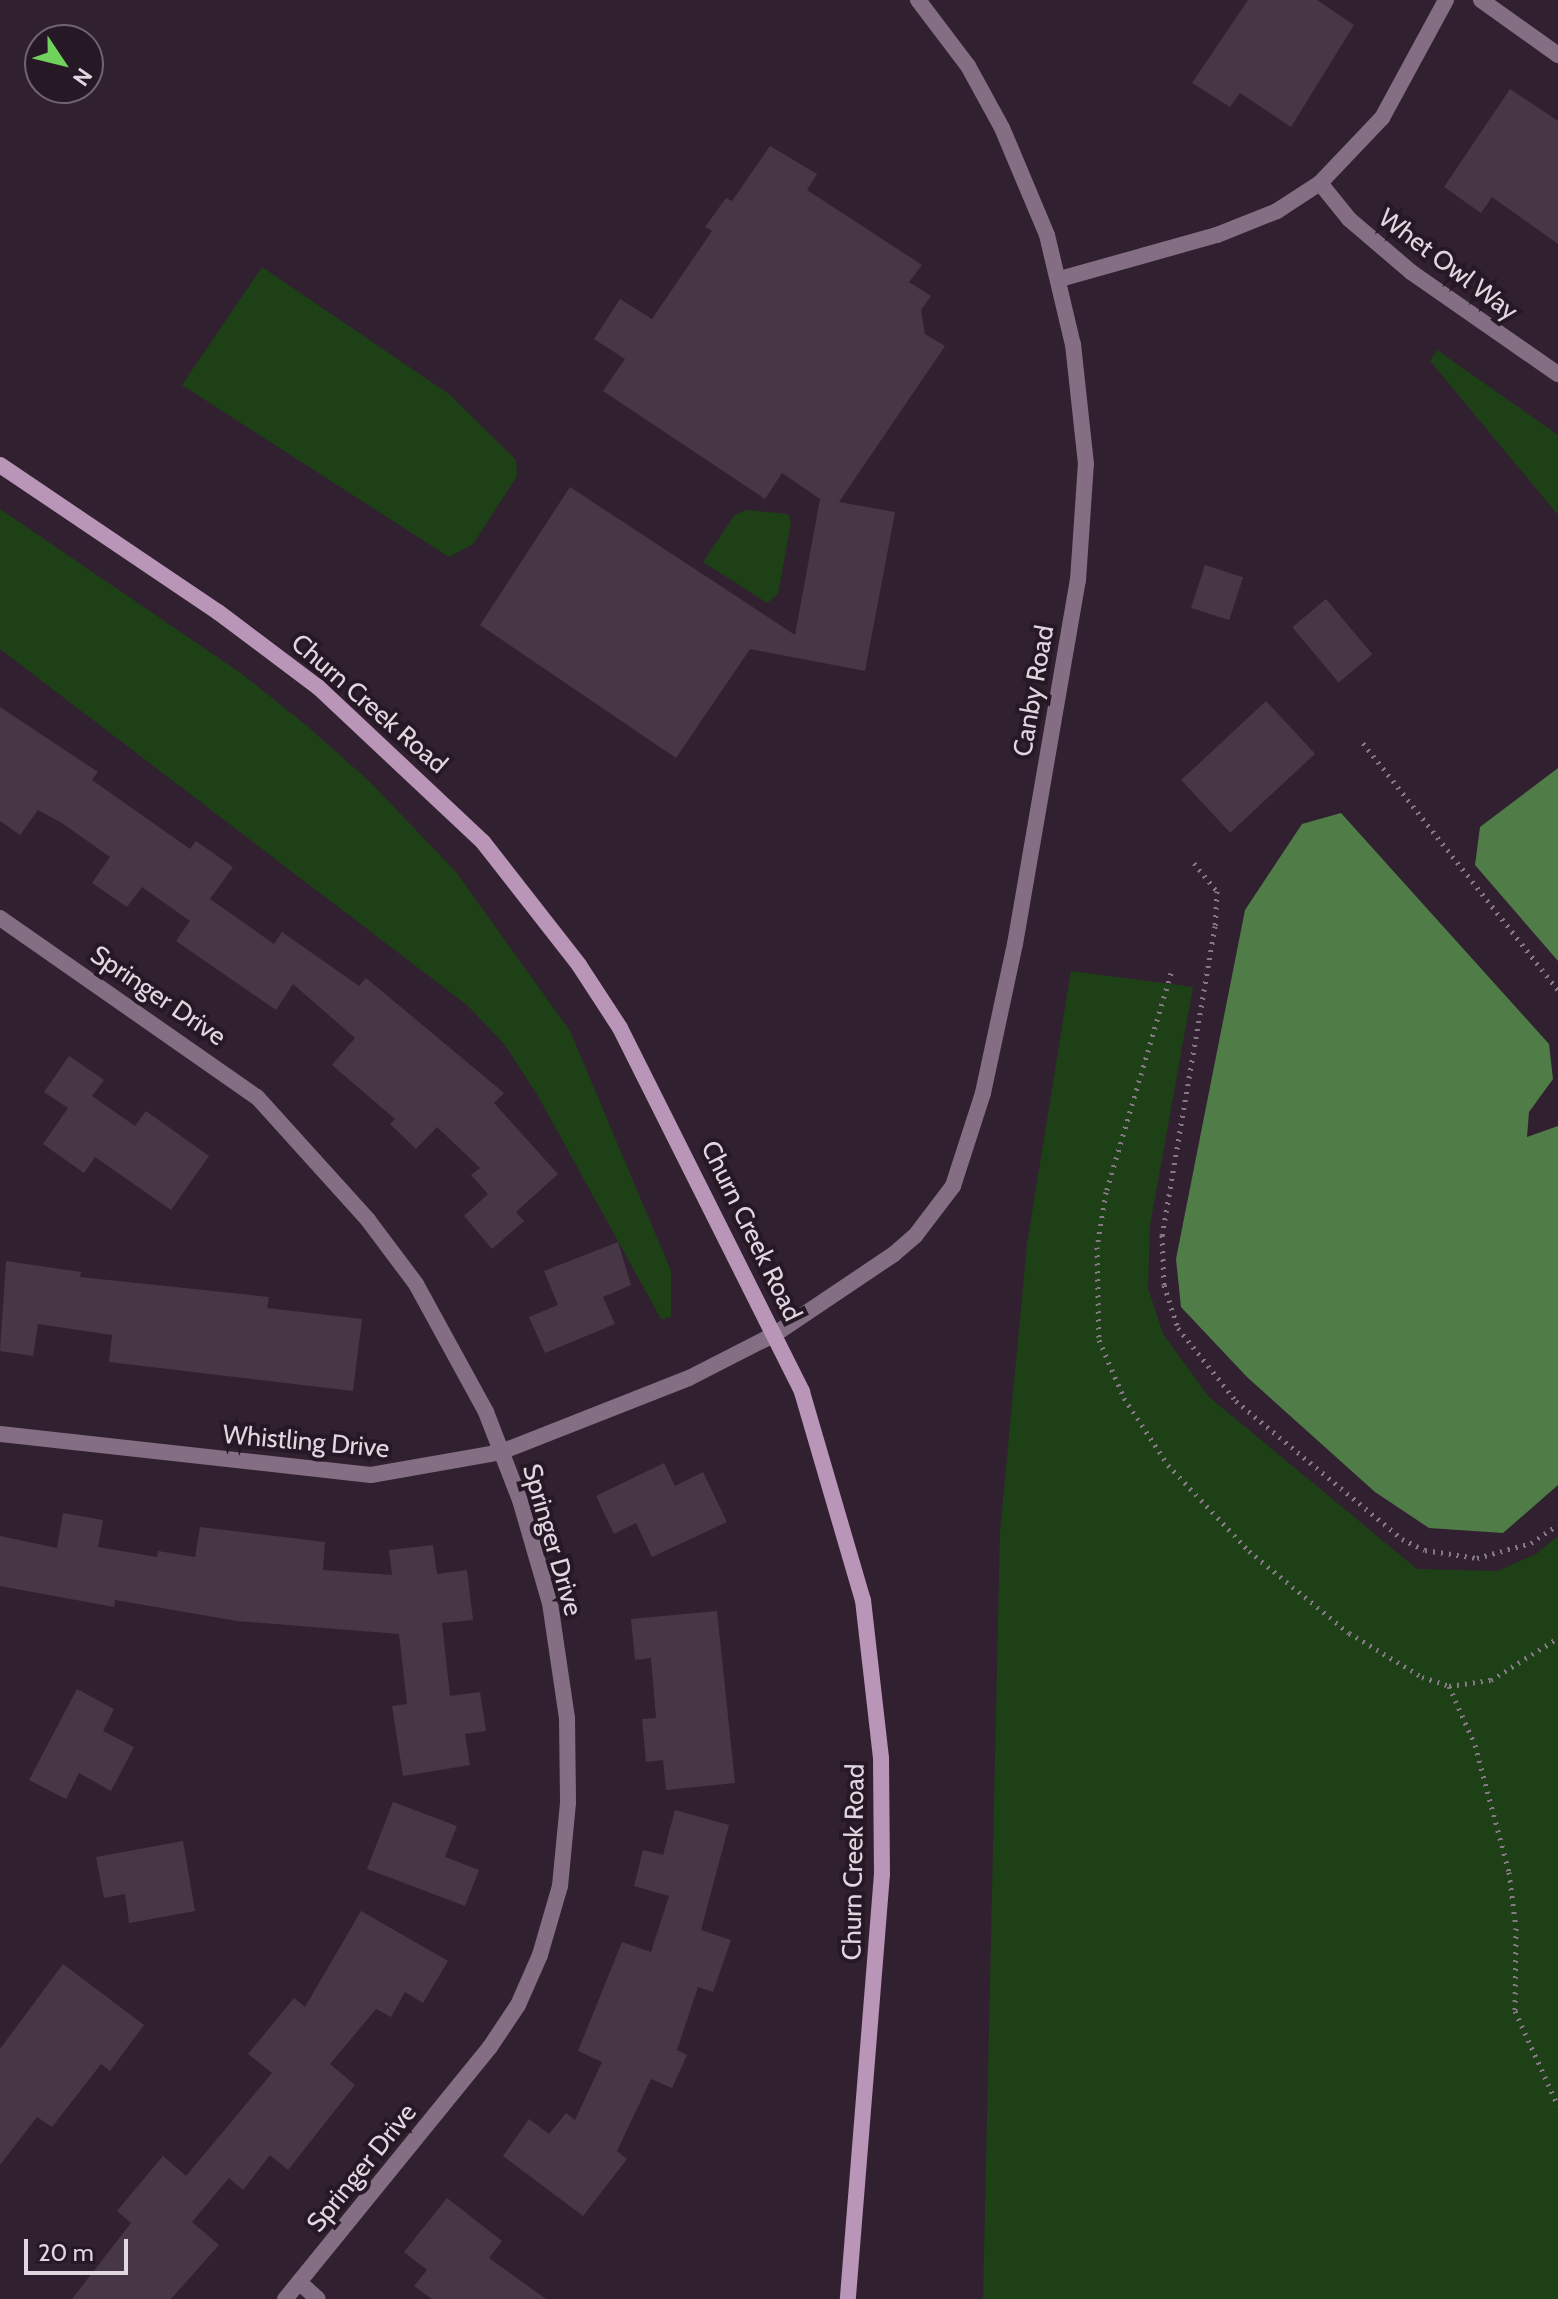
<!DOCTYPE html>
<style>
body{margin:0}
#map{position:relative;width:1558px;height:2299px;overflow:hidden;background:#312130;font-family:Cabin,sans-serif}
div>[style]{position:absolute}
.green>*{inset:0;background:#1d4016}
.water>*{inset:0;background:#507c48}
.building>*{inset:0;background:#473646;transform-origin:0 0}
.path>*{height:5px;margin-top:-2.5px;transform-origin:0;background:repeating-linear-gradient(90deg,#867985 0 2px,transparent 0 8px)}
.street>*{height:16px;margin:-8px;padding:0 8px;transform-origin:8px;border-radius:8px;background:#846e83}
.secondary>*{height:16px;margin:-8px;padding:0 8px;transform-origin:8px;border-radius:8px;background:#b995b7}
span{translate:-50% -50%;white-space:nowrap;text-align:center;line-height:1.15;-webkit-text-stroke:8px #271826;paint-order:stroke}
.street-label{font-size:26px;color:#e1d7e1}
.north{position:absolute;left:24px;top:24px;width:80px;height:80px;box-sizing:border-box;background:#271826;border:2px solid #716471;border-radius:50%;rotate:125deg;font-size:22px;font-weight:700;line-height:32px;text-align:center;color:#e1d7e1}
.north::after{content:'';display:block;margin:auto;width:28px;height:36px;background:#71d35e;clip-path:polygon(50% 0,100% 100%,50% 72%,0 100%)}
.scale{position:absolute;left:24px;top:2239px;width:104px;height:36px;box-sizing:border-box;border:4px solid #e1d7e1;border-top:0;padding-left:10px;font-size:24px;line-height:28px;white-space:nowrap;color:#e1d7e1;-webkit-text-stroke:6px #271826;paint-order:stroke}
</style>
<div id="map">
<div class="green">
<div style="clip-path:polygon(262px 267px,449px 394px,516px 460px,517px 476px,473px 544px,449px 557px,182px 385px)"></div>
<div style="clip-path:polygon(1437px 350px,1558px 435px,1558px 515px,1430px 361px)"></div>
<div style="clip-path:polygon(0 509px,242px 674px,307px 726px,370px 782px,456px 872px,570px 1031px,671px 1271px,671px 1317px,661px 1319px,538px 1096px,505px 1045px,467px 1005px,0 649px)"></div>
<div style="clip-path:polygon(746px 510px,788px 514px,791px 522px,778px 594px,767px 603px,703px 562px,734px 516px)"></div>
<div style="clip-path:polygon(1071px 971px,1193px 987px,1150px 1225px,1148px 1288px,1163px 1334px,1209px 1397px,1417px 1569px,1498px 1571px,1536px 1554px,1558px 1536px,1558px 2299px,983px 2299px,1000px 1532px,1027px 1244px)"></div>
</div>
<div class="water">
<div style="clip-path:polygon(1558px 768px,1558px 961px,1475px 865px,1480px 827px)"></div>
<div style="clip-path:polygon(1341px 813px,1549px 1044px,1553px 1079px,1529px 1112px,1527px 1137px,1558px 1126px,1558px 1485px,1503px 1533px,1429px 1528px,1375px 1492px,1247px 1377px,1181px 1307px,1176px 1259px,1245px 910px,1302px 824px)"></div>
</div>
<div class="building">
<div style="clip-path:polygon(1248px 0,1317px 0,1354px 25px,1291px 127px,1240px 93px,1230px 107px,1192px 83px)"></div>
<div style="clip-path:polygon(1510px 89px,1558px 121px,1558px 244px,1492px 197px,1481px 213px,1444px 187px)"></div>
<div style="clip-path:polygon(770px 146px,817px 174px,807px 190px,922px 265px,909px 282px,931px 296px,921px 310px,925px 334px,945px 346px,839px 502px,895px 512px,865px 671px,750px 649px,676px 758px,480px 625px,570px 487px,795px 635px,820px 499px,782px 473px,765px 499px,603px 391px,625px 359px,594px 339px,620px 299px,652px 319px,712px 231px,705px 227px,726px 198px,732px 201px)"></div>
<div style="left:1205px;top:565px;width:40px;height:45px;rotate:18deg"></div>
<div style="left:1326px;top:599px;width:72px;height:44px;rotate:50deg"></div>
<div style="left:1266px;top:701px;width:72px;height:116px;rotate:47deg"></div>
<div style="clip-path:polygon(0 707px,98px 772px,92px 780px,190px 849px,196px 841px,233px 867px,210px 899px,274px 944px,282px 932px,359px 986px,366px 978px,504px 1093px,494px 1103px,558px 1174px,516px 1212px,524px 1221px,492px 1249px,464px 1216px,488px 1194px,471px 1175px,480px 1168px,437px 1127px,416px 1149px,390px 1124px,395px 1119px,332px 1065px,355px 1038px,293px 984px,276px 1010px,176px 941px,190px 921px,142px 887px,127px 907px,92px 883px,110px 857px,62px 823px,38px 810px,20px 835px,0 821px)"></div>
<div style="clip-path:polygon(69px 1056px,104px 1080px,92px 1096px,135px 1126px,146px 1111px,209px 1156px,171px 1210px,95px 1157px,84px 1173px,43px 1144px,68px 1108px,44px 1092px)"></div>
<div style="clip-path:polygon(618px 1242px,631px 1285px,603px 1297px,615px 1324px,545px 1353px,529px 1317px,558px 1305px,544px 1271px)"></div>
<div style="clip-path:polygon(6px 1261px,81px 1272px,80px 1277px,269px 1297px,267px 1308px,362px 1319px,353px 1391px,109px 1362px,112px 1335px,38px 1324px,33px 1356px,0 1351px)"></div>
<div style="clip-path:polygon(664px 1463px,675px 1486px,703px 1472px,727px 1522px,652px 1557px,636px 1523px,614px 1534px,596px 1496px)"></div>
<div style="clip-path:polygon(63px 1513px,103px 1520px,98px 1547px,157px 1557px,158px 1551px,195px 1557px,200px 1527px,325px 1542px,323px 1570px,392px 1575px,389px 1550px,433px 1545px,437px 1574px,467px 1570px,473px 1620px,442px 1623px,450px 1696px,480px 1692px,486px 1731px,465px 1734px,470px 1765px,403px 1776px,392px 1706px,407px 1704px,399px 1634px,237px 1621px,115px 1600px,114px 1607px,0 1586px,0 1536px,57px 1548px)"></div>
<div style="clip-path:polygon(717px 1611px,735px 1783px,666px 1790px,663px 1760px,646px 1762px,642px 1719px,656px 1718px,651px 1658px,635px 1660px,631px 1619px)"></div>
<div style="clip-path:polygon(77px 1689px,114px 1709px,103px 1731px,134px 1747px,111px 1791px,79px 1773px,66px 1799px,29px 1780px)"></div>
<div style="clip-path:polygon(393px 1802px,457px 1826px,445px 1857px,479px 1870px,465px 1906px,367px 1869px)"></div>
<div style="clip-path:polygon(675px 1810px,729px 1825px,701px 1930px,731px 1940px,713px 1992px,698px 1987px,677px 2050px,687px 2055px,672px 2088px,651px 2079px,617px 2151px,627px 2159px,583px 2216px,503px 2156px,529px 2119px,549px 2134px,566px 2113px,575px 2120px,602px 2062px,578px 2051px,622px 1942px,651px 1952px,669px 1896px,634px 1886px,643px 1850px,663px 1855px)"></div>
<div style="clip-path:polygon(183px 1841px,195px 1911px,129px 1923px,125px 1894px,104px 1898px,96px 1857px)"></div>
<div style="clip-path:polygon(361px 1911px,448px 1961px,423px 2003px,405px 1992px,391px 2017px,376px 2009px,330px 2064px,355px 2085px,288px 2170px,270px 2155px,243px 2190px,229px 2178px,192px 2222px,219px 2245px,171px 2299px,72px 2299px,131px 2223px,117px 2211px,163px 2156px,186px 2176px,272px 2073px,248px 2054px,294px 1998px,305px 2007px)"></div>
<div style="clip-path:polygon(63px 1964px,144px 2025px,110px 2071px,101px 2064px,52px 2127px,37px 2117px,0 2165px,0 2049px)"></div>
<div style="clip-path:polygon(447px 2198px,502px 2241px,489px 2258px,546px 2299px,432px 2299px,414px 2286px,427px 2270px,404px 2252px)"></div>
</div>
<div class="path">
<div style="left:1363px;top:743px;width:315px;rotate:51.7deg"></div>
<div style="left:1194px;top:863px;width:36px;rotate:51deg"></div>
<div style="left:1217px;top:891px;width:35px;rotate:93deg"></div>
<div style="left:1215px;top:926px;width:314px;rotate:99.7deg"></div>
<div style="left:1162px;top:1235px;width:50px;rotate:87.7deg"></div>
<div style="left:1164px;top:1285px;width:45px;rotate:72deg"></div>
<div style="left:1178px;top:1328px;width:93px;rotate:51.5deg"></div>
<div style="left:1236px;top:1401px;width:216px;rotate:39.7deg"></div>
<div style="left:1402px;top:1539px;width:25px;rotate:26deg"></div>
<div style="left:1425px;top:1550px;width:53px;rotate:8.7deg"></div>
<div style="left:1477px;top:1558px;width:56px;rotate:-15.5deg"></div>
<div style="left:1531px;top:1543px;width:32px;rotate:-34deg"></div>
<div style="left:1171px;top:973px;width:228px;rotate:106.5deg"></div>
<div style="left:1106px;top:1192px;width:56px;rotate:99.3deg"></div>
<div style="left:1097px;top:1247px;width:93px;rotate:88.8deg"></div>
<div style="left:1099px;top:1340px;width:63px;rotate:66.7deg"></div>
<div style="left:1124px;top:1398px;width:80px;rotate:56.7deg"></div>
<div style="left:1168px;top:1465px;width:118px;rotate:46.7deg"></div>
<div style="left:1249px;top:1551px;width:129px;rotate:39.4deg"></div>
<div style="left:1349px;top:1633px;width:85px;rotate:31.1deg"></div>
<div style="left:1422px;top:1677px;width:28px;rotate:18deg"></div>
<div style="left:1449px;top:1686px;width:42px;rotate:-8.1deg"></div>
<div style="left:1491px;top:1680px;width:79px;rotate:-32.1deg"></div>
<div style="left:1449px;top:1686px;width:64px;rotate:66.2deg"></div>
<div style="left:1475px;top:1745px;width:131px;rotate:75deg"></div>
<div style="left:1509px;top:1872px;width:56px;rotate:82.9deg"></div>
<div style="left:1516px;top:1928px;width:83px;rotate:90.7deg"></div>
<div style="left:1515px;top:2011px;width:104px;rotate:65.6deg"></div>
</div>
<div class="street">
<div style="left:1481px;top:0;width:95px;rotate:35.5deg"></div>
<div style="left:1320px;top:183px;width:46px;rotate:51.1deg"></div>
<div style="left:1349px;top:219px;width:82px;rotate:40.5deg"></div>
<div style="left:1411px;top:272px;width:179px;rotate:34.8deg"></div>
<div style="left:1060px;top:279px;width:163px;rotate:-15.7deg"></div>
<div style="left:1217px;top:235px;width:65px;rotate:-21.8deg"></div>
<div style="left:1277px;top:211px;width:51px;rotate:-33.1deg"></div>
<div style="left:1320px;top:183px;width:90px;rotate:-46.4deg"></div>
<div style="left:1382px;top:118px;width:134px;rotate:-61.5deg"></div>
<div style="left:0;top:918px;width:313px;rotate:34.9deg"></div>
<div style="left:257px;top:1097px;width:166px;rotate:47.9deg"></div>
<div style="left:368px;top:1220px;width:80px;rotate:53.1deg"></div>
<div style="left:416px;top:1284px;width:146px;rotate:61.3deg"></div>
<div style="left:486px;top:1412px;width:94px;rotate:68.9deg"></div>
<div style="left:520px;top:1500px;width:107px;rotate:73.8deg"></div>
<div style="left:550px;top:1603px;width:116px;rotate:81.6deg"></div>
<div style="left:567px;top:1718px;width:85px;rotate:89.3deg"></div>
<div style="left:568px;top:1803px;width:83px;rotate:95.5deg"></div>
<div style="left:560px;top:1886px;width:72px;rotate:106.2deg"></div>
<div style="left:540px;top:1955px;width:55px;rotate:113.7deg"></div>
<div style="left:518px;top:2005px;width:50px;rotate:123.7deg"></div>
<div style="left:490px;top:2047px;width:325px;rotate:129.1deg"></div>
<div style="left:0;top:1434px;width:373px;rotate:6.3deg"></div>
<div style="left:371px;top:1475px;width:132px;rotate:-10deg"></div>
<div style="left:501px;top:1452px;width:202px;rotate:-21.5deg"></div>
<div style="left:689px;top:1378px;width:97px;rotate:-27.1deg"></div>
<div style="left:775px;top:1334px;width:143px;rotate:-33.9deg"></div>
<div style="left:894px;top:1254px;width:28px;rotate:-41deg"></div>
<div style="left:915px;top:1236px;width:63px;rotate:-52.8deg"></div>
<div style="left:953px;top:1186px;width:98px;rotate:-72.1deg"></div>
<div style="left:983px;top:1093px;width:152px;rotate:-77.9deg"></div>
<div style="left:1015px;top:944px;width:369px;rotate:-80.2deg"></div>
<div style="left:1078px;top:580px;width:116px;rotate:-86.1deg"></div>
<div style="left:1086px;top:464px;width:120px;rotate:-96.2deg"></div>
<div style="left:1073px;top:345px;width:113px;rotate:-103.3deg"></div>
<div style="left:1047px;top:235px;width:116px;rotate:-112.8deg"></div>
<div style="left:1002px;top:128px;width:71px;rotate:-118.7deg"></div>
<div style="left:968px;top:66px;width:83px;rotate:-127.1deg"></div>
<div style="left:299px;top:2282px;width:25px;rotate:42deg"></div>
</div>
<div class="secondary">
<div style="left:0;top:465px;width:263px;rotate:34deg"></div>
<div style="left:218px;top:612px;width:125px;rotate:36.9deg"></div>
<div style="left:318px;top:687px;width:226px;rotate:43.2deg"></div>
<div style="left:483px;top:842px;width:156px;rotate:52deg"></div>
<div style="left:579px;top:965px;width:75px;rotate:56.9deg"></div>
<div style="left:620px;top:1028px;width:407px;rotate:63.4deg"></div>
<div style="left:802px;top:1392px;width:217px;rotate:73.7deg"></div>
<div style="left:863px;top:1600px;width:160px;rotate:83.5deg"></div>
<div style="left:881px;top:1759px;width:115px;rotate:89.5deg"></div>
<div style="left:882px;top:1874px;width:426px;rotate:94.6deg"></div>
</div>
<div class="street-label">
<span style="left:1448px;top:265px;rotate:37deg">Whet Owl Way</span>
<span style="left:1034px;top:691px;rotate:-80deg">Canby Road</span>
<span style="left:369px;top:704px;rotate:41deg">Churn Creek Road</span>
<span style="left:158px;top:996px;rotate:34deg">Springer Drive</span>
<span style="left:751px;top:1231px;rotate:64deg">Churn Creek Road</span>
<span style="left:306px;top:1442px;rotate:5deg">Whistling Drive</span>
<span style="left:552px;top:1540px;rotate:74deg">Springer Drive</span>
<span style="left:854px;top:1862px;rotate:-89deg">Churn Creek Road</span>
<span style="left:362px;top:2168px;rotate:-51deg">Springer Drive</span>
</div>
<div class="north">N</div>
<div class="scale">20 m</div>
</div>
